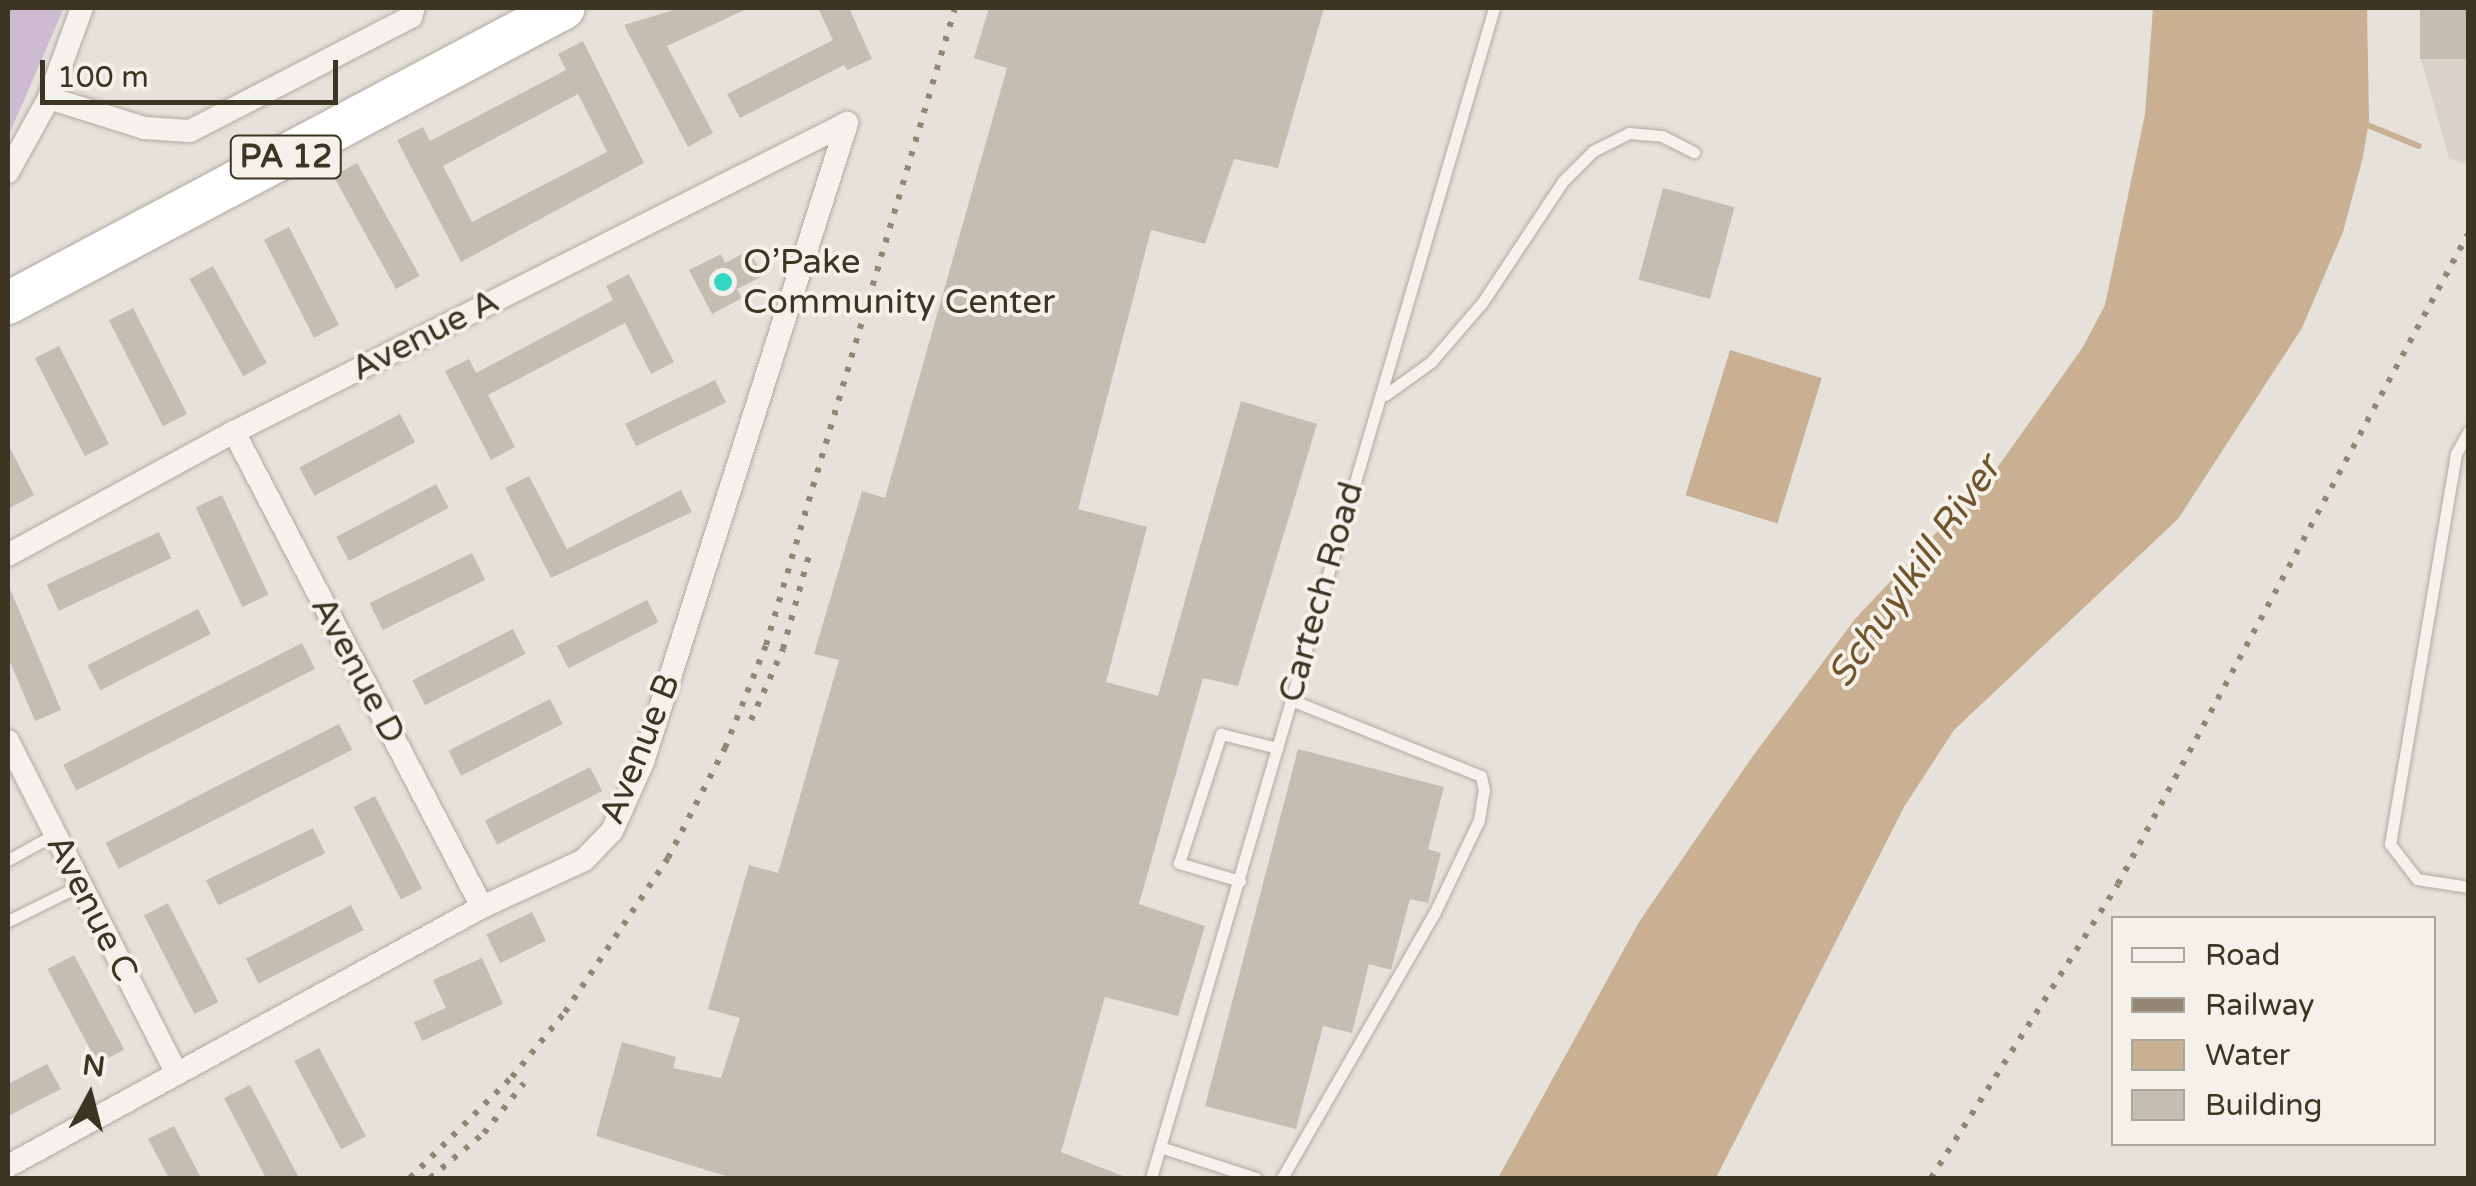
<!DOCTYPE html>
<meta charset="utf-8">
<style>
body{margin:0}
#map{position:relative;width:2476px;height:1186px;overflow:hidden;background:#e6e2db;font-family:"Varela Round",sans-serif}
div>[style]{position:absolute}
.built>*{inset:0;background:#d9d2c8}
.green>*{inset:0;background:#ccbbd1}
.water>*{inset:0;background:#cab092;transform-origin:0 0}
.stream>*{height:6px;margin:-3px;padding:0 3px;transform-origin:3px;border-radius:3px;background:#cab092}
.building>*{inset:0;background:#c4bdb2;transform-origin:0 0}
.roads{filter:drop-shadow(0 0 2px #b0aba0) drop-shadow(0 0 2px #b0aba0)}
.lane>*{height:11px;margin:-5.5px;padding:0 5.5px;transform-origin:5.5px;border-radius:5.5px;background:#f5f2ed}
.street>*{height:22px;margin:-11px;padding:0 11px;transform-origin:11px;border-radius:11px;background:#f5f2ed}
.highway>*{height:42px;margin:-21px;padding:0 21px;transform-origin:21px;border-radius:21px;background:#fff}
.rail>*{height:6px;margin-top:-3px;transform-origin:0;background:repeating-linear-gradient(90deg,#918673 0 5px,transparent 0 15px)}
.dots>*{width:28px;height:28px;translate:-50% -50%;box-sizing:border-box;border:5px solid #f4f0ea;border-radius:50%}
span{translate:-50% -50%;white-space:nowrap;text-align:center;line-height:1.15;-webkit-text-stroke:8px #f4f0ea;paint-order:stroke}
.shield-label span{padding:2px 8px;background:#f4f0ea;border:2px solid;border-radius:8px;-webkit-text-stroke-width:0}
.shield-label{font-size:32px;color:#3d3524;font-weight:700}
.poi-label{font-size:35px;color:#3d3524}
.left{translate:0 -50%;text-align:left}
.street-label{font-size:35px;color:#3d3524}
.water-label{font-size:38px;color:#74552b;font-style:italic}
.frame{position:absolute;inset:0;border:10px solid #3d3524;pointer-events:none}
.legend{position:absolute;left:2111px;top:916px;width:325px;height:230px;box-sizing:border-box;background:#f4f0ea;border:2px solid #aba59b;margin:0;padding:12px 18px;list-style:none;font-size:30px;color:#3d3524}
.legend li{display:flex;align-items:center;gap:20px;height:50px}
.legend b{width:50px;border:2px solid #aba59b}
.north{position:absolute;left:40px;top:1046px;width:100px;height:100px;-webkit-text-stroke:8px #f4f0ea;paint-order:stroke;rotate:7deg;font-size:28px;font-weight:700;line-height:40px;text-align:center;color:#3d3524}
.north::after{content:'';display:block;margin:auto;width:35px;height:45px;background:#3d3524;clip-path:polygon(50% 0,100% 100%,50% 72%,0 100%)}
.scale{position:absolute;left:40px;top:60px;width:298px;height:45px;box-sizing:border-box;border:5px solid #3d3524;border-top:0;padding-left:12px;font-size:30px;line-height:35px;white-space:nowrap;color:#3d3524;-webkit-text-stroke:8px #f4f0ea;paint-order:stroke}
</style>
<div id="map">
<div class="built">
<div style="clip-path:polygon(2420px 8px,2468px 8px,2468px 165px,2449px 158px,2421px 59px)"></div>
</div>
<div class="green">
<div style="clip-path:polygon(8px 8px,64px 8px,8px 137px)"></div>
</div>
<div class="water">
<div style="clip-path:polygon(2153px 8px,2367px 8px,2369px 120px,2363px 157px,2343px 232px,2302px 328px,2178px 519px,1954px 730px,1904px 807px,1716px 1178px,1498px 1178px,1639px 922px,1750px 760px,1855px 619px,1997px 468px,2083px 347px,2105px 305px,2117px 248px,2145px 114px)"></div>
<div style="left:1730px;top:350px;width:96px;height:152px;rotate:17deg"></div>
</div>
<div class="stream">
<div style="left:2365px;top:124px;width:58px;rotate:22.2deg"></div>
</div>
<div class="building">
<div style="clip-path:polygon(680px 8px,749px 8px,667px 46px,713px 133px,688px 147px,624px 25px)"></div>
<div style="clip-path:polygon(818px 8px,849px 8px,872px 59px,847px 70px,844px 65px,740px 118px,727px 94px,833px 40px)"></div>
<div style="clip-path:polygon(989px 8px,1324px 8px,1278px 168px,1234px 159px,1205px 244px,1151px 230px,1078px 509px,1147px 527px,1106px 682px,1158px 696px,1241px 401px,1317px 424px,1238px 686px,1203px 678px,1139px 904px,1205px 926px,1178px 1016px,1105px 997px,1061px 1152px,1128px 1178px,732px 1178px,596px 1136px,622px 1042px,676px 1057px,673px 1068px,721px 1078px,740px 1018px,708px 1009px,749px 865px,778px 873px,839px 660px,814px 654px,862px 491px,885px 498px,1007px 68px,974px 58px)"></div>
<div style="left:2420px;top:8px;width:48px;height:51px"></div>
<div style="clip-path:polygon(evenodd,583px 41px,644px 163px,461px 262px,397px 140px,423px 127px,430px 141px,566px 70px,558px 54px,583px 41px,578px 94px,607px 152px,472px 222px,443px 166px,578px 94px)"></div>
<div style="left:357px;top:163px;width:129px;height:27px;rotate:61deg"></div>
<div style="left:1663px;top:188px;width:74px;height:95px;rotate:15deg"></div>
<div style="left:289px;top:227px;width:110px;height:28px;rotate:63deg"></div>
<div style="clip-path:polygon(749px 250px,763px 276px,737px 289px,742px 298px,712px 314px,689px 270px,721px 254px,725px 263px)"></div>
<div style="left:213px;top:266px;width:111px;height:27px;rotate:61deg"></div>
<div style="clip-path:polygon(629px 274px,674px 362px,651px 374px,625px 323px,488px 395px,515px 447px,491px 460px,445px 371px,469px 359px,476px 373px,613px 300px,606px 286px)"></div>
<div style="left:133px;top:308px;width:119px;height:27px;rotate:63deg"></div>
<div style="left:59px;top:346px;width:110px;height:27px;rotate:63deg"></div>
<div style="left:715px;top:380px;width:25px;height:100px;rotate:64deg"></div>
<div style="left:400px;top:414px;width:32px;height:114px;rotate:62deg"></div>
<div style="clip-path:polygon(8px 444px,34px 495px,8px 509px)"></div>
<div style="clip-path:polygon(529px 476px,567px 549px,681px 490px,692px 512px,551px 578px,505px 488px)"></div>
<div style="left:436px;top:484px;width:27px;height:113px;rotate:62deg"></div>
<div style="left:222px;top:495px;width:110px;height:29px;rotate:65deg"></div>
<div style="left:159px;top:532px;width:29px;height:124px;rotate:65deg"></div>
<div style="left:472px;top:553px;width:30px;height:114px;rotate:64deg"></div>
<div style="clip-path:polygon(8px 584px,61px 710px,35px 721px,8px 657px)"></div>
<div style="left:647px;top:600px;width:25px;height:101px;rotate:63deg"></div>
<div style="left:198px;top:609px;width:28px;height:124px;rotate:63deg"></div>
<div style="left:513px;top:629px;width:28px;height:113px;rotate:63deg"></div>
<div style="left:302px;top:643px;width:29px;height:268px;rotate:63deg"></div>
<div style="left:550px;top:699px;width:28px;height:114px;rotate:63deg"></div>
<div style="left:339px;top:724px;width:29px;height:262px;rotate:63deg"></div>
<div style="clip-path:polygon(1298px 749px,1444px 787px,1428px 849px,1441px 853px,1428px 903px,1410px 899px,1391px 970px,1369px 964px,1352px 1033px,1323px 1026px,1296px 1129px,1205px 1106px)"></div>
<div style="left:590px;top:767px;width:27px;height:118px;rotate:63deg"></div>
<div style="left:375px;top:796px;width:104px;height:24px;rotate:63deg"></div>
<div style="left:313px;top:828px;width:28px;height:119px;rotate:64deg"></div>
<div style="left:168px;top:903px;width:111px;height:27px;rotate:63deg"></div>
<div style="left:351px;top:905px;width:28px;height:118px;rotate:63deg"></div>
<div style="left:532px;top:912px;width:32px;height:51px;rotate:64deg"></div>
<div style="left:74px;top:955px;width:107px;height:30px;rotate:62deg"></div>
<div style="clip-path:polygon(482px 958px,503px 1004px,422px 1041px,414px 1022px,446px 1008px,433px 980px)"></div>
<div style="left:319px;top:1048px;width:100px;height:28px;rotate:62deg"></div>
<div style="clip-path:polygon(47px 1064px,61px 1089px,8px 1116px,8px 1084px)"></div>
<div style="clip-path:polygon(250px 1085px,299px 1178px,266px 1178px,224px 1098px)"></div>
<div style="clip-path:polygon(174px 1126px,201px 1178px,169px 1178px,148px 1139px)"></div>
</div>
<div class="roads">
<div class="lane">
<div style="left:1385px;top:395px;width:57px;rotate:-35.7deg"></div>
<div style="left:1431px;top:362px;width:78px;rotate:-49.2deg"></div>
<div style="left:1482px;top:303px;width:146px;rotate:-56.4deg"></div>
<div style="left:1563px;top:181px;width:42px;rotate:-45deg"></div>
<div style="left:1593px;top:151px;width:40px;rotate:-26.6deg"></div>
<div style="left:1629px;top:133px;width:33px;rotate:5deg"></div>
<div style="left:1662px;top:136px;width:36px;rotate:27deg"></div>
<div style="left:2468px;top:432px;width:25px;rotate:119deg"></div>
<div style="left:2456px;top:454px;width:396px;rotate:99.6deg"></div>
<div style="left:2390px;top:844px;width:44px;rotate:52.4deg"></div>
<div style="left:2417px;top:879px;width:52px;rotate:8.9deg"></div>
<div style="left:8px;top:860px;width:54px;rotate:-29deg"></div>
<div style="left:1240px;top:881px;width:64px;rotate:-163.6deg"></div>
<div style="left:1179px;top:863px;width:136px;rotate:-72deg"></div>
<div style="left:1221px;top:734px;width:58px;rotate:14deg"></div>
<div style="left:8px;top:921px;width:81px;rotate:-26.3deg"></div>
<div style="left:1160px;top:1147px;width:101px;rotate:17.9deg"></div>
<div style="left:1151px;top:1178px;width:1219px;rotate:-73.66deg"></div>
<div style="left:1282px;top:1178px;width:305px;rotate:-60.1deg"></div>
<div style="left:1434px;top:914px;width:104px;rotate:-64.4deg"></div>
<div style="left:1479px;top:820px;width:30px;rotate:-81deg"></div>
<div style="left:1484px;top:790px;width:14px;rotate:-102deg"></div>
<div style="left:1481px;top:776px;width:205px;rotate:-158.2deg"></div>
</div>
<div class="street">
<div style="left:49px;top:98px;width:100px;rotate:17.5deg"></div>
<div style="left:144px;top:128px;width:46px;rotate:3.7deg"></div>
<div style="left:190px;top:131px;width:249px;rotate:-27.3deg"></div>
<div style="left:411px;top:17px;width:9px;rotate:-72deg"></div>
<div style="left:8px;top:172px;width:85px;rotate:-61deg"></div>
<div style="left:49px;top:98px;width:96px;rotate:-69.9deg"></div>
<div style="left:234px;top:432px;width:536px;rotate:62.43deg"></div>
<div style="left:8px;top:555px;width:257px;rotate:-28.6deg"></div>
<div style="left:234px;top:432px;width:686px;rotate:-26.75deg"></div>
<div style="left:8px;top:741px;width:373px;rotate:63.1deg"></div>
<div style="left:8px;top:1166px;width:540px;rotate:-28.65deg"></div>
<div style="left:482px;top:907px;width:112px;rotate:-24.7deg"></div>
<div style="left:584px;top:860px;width:40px;rotate:-46deg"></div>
<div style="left:612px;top:831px;width:76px;rotate:-65.8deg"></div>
<div style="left:643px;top:762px;width:671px;rotate:-72.29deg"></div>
</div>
<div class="highway">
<div style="left:8px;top:303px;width:629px;rotate:-27.95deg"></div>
</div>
</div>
<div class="rail">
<div style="left:751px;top:720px;width:78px;rotate:-65.7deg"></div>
<div style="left:783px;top:649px;width:98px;rotate:-74.5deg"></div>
<div style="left:410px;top:1178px;width:144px;rotate:-44.7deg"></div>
<div style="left:512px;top:1077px;width:84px;rotate:-50.8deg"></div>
<div style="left:565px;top:1012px;width:185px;rotate:-56.2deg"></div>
<div style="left:668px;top:858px;width:124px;rotate:-62.6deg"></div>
<div style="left:725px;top:748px;width:111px;rotate:-68.3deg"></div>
<div style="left:766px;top:645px;width:664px;rotate:-73.47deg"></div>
<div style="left:430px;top:1178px;width:70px;rotate:-39.8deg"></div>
<div style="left:484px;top:1133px;width:64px;rotate:-51.3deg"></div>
<div style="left:1931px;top:1178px;width:348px;rotate:-57.5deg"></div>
<div style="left:2118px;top:884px;width:738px;rotate:-61.7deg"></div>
</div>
<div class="dots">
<div style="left:723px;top:282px;background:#34d7c3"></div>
</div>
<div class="shield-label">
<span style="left:286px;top:157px">PA 12</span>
</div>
<div class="poi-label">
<span class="left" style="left:743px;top:282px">O’Pake<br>Community Center</span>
</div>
<div class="street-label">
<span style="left:425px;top:335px;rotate:-27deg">Avenue A</span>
<span style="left:1321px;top:592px;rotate:-74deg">Cartech Road</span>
<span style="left:358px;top:670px;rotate:62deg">Avenue D</span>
<span style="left:640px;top:749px;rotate:-68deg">Avenue B</span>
<span style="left:92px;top:908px;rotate:63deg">Avenue C</span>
</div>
<div class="water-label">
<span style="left:1915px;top:572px;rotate:-55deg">Schuylkill River</span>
</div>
<div class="frame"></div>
<ul class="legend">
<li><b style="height:12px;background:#f5f2ed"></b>Road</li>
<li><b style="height:12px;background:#918673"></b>Railway</li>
<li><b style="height:28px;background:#cab092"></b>Water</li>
<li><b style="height:28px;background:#c4bdb2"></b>Building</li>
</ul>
<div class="north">N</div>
<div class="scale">100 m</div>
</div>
